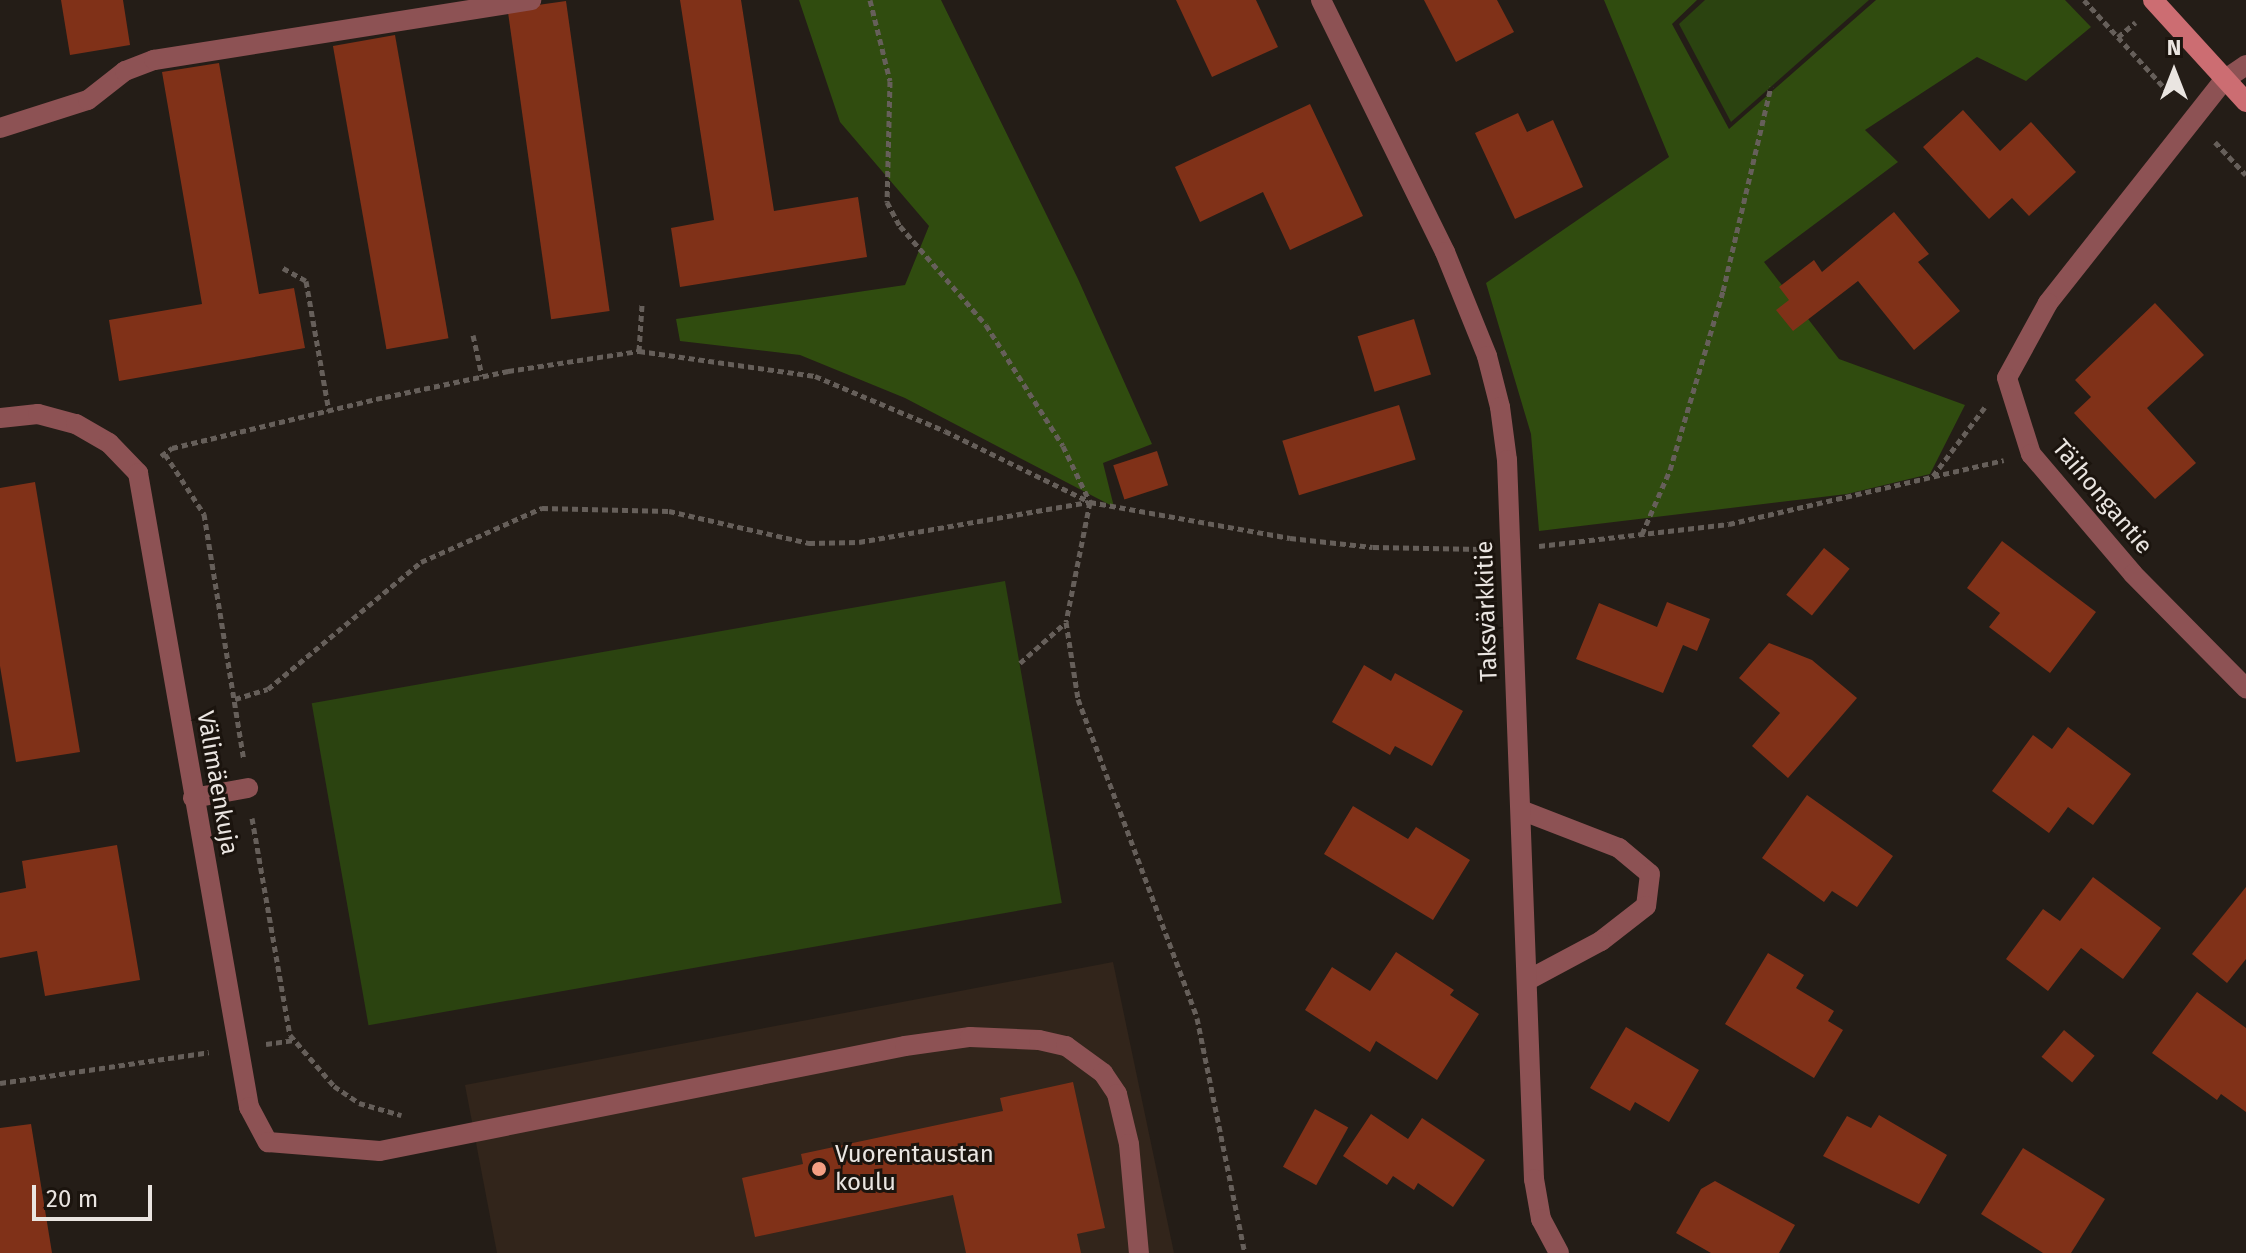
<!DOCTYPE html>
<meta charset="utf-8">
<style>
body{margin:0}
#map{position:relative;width:2246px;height:1253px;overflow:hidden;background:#241d17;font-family:"Fira Sans",sans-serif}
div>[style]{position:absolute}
.built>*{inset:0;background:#32251b}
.green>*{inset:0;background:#2b4310;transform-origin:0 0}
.forest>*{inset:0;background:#304c0f}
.building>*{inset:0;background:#803118;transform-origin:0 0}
.path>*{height:5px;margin-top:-2.5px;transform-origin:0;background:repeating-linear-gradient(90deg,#665f5a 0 6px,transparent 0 10px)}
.lane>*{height:20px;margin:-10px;padding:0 10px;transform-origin:10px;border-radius:10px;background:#8d5254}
.street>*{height:20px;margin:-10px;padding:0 10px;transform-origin:10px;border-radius:10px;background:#8d5254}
.secondary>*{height:20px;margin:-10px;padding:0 10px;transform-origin:10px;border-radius:10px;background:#cc6d72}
.dots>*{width:22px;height:22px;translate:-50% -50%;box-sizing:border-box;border:4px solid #1b140e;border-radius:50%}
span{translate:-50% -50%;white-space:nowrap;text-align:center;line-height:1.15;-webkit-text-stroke:6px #1b140e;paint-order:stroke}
.street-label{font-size:24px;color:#eae5e1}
.poi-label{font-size:24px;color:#eae5e1}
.left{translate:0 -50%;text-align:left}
.north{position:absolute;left:2134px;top:32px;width:80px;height:80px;-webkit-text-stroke:6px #1b140e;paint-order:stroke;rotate:0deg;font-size:22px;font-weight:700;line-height:32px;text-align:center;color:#eae5e1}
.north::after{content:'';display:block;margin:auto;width:28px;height:36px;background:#eae5e1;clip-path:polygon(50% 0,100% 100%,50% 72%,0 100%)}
.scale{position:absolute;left:32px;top:1185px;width:120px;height:36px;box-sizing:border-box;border:4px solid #eae5e1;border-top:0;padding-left:10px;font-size:24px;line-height:28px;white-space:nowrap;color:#eae5e1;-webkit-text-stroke:6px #1b140e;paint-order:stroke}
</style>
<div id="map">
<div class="built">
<div style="clip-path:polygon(1113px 962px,1174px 1253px,497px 1253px,465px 1085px)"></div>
</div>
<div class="green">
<div style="clip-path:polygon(1705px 0,1869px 0,1731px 122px,1679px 24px)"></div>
<div style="left:1005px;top:581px;width:327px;height:704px;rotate:80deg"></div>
</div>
<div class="forest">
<div style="clip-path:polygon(799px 0,941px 0,1078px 279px,1152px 444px,1103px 463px,1114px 507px,905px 398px,800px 355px,680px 341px,676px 319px,905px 285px,929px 226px,840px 122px)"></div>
<div style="clip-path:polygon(1604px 0,1697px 0,1672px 24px,1729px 129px,1876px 0,2065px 0,2091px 27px,2026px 81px,1977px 57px,1865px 130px,1898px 162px,1764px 262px,1839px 359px,1965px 405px,1930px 474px,1847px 494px,1539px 531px,1531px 434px,1486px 283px,1669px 157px)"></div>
</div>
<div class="building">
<div style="clip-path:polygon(61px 0,123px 0,130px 45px,70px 55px)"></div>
<div style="clip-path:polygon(680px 0,741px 0,774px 211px,858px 197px,867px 257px,680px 287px,671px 228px,714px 220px)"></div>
<div style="clip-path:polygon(1176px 0,1256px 0,1278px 47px,1212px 77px)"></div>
<div style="clip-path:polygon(1424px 0,1497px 0,1514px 32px,1456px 62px)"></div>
<div style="left:566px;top:1px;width:313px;height:59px;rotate:82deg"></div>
<div style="left:395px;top:35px;width:308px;height:63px;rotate:80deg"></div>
<div style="clip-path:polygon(219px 63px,259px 294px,294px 288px,305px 348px,119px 381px,109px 320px,202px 304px,162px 72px)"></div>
<div style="clip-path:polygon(1310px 104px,1363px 216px,1290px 250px,1263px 192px,1200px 222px,1175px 167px)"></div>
<div style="clip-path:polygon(1963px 110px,2000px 151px,2031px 122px,2076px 172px,2029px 216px,2012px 198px,1989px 219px,1923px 147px)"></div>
<div style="clip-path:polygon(1518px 113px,1527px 132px,1553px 120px,1583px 187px,1515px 219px,1475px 133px)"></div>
<div style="clip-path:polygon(1894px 212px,1929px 254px,1918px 262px,1960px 311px,1914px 350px,1858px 281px,1793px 331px,1776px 310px,1789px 300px,1779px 287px,1814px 260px,1822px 272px)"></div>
<div style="clip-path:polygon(2155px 303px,2204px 355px,2147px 408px,2196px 463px,2155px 499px,2074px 413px,2091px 397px,2075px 380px)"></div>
<div style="left:1414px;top:319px;width:58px;height:59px;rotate:73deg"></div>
<div style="left:1399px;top:405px;width:57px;height:122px;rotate:73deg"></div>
<div style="left:1157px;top:451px;width:36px;height:46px;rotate:72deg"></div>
<div style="clip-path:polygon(35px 482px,80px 752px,16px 762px,0 666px,0 488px)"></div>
<div style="clip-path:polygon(2002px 541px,2096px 612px,2050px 673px,1989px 627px,2000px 613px,1967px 588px)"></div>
<div style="left:1824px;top:548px;width:33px;height:60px;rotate:39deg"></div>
<div style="clip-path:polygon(1667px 602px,1710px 619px,1697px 651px,1683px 645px,1663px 693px,1576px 659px,1599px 603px,1657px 627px)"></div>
<div style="clip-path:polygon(1769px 643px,1812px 660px,1857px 698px,1788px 778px,1752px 746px,1780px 713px,1739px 678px)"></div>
<div style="clip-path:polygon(1364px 665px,1391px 681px,1395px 673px,1463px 711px,1432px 766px,1395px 746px,1390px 755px,1332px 722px)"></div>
<div style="clip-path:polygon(2068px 727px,2131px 774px,2093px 825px,2068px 807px,2049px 833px,1992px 791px,2033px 735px,2052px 749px)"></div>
<div style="clip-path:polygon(1807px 795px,1893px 856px,1857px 907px,1832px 891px,1824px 902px,1762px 858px)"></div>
<div style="clip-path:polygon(1353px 806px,1408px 839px,1416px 827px,1470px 860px,1433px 920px,1324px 854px)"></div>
<div style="clip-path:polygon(117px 845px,140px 980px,45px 996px,37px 951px,0 958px,0 893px,26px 888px,22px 861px)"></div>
<div style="clip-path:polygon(2093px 877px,2161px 928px,2123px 979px,2081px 948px,2048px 991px,2006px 959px,2043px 909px,2060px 921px)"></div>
<div style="clip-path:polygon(2246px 887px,2246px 959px,2227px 983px,2192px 954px)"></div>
<div style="clip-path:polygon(1396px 952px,1454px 990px,1450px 995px,1479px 1014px,1437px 1080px,1376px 1041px,1370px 1052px,1305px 1010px,1332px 967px,1370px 991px)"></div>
<div style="clip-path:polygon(1768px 953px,1804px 975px,1796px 988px,1834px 1011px,1828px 1021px,1843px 1030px,1814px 1078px,1725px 1024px)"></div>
<div style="clip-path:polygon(2197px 992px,2246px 1028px,2246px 1112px,2221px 1094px,2217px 1100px,2152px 1053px)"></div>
<div style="clip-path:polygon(1626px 1027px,1699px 1070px,1669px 1122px,1635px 1102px,1630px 1111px,1590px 1088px)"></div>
<div style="left:2064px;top:1030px;width:40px;height:35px;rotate:40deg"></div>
<div style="clip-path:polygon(1073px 1082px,1105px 1228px,1077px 1234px,1081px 1253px,966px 1253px,953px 1195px,755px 1237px,742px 1178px,803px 1164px,801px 1154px,1003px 1111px,1000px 1098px)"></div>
<div style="left:1315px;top:1109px;width:38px;height:66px;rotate:29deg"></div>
<div style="clip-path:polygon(1371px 1114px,1408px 1139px,1422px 1118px,1485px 1160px,1453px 1207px,1418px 1183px,1414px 1190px,1393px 1176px,1387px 1185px,1343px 1156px)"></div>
<div style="clip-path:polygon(1879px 1115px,1947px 1155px,1919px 1204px,1823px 1156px,1847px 1116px,1871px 1128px)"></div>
<div style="clip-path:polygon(31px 1124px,52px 1253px,0 1253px,0 1128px)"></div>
<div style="clip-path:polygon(2023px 1148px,2105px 1199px,2071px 1253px,2043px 1253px,1981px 1214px)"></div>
<div style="clip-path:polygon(1715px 1181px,1795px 1225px,1779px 1253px,1711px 1253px,1676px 1233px,1701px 1189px)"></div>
</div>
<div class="path">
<div style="left:870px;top:0;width:83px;rotate:76.1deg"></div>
<div style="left:890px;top:81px;width:121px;rotate:91.4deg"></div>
<div style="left:887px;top:202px;width:27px;rotate:62deg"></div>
<div style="left:900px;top:226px;width:131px;rotate:49deg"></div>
<div style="left:986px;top:325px;width:143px;rotate:57.5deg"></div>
<div style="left:1063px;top:446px;width:62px;rotate:64.3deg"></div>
<div style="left:1090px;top:502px;width:122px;rotate:101.3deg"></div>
<div style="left:1066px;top:622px;width:78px;rotate:81.1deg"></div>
<div style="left:1078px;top:699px;width:340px;rotate:69.5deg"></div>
<div style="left:1197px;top:1018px;width:240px;rotate:78.5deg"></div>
<div style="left:2084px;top:0;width:130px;rotate:47.5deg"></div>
<div style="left:2118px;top:37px;width:23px;rotate:-40deg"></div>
<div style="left:2215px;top:142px;width:45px;rotate:46.8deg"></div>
<div style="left:283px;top:268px;width:26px;rotate:29deg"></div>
<div style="left:306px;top:281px;width:132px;rotate:80deg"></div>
<div style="left:473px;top:335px;width:42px;rotate:77.6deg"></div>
<div style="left:639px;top:351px;width:47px;rotate:-86.3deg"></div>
<div style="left:165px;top:454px;width:72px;rotate:57deg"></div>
<div style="left:204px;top:514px;width:249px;rotate:80.8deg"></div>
<div style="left:161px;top:456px;width:14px;rotate:-36deg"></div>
<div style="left:172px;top:448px;width:219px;rotate:-13.5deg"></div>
<div style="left:385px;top:397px;width:126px;rotate:-11.9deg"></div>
<div style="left:508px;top:371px;width:133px;rotate:-8.7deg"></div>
<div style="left:639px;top:351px;width:178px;rotate:8.1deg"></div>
<div style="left:815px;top:376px;width:141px;rotate:22.9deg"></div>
<div style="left:945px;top:431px;width:161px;rotate:26.1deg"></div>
<div style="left:1090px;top:502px;width:203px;rotate:10.2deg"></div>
<div style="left:1290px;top:538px;width:83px;rotate:6.2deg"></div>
<div style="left:1373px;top:547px;width:108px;rotate:1.1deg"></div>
<div style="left:1933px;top:476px;width:86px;rotate:-53deg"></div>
<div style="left:1642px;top:534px;width:70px;rotate:-66.4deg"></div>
<div style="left:1670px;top:470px;width:187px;rotate:-73.5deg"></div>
<div style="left:1723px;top:291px;width:210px;rotate:-76.8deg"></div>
<div style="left:1539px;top:546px;width:191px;rotate:-6.6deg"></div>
<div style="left:1729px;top:524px;width:282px;rotate:-13.1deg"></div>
<div style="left:1020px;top:663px;width:60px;rotate:-41.6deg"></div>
<div style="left:235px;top:699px;width:34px;rotate:-17deg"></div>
<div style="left:268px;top:689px;width:199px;rotate:-39.7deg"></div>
<div style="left:421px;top:562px;width:133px;rotate:-24.1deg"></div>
<div style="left:542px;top:508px;width:127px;rotate:1.4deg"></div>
<div style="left:669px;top:511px;width:144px;rotate:12.9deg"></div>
<div style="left:809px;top:543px;width:50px;rotate:-1.1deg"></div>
<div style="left:859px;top:542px;width:233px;rotate:-9.9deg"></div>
<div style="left:252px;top:818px;width:220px;rotate:80.1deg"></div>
<div style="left:290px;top:1035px;width:67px;rotate:49.2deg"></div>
<div style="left:334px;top:1086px;width:30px;rotate:34deg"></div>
<div style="left:359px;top:1103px;width:44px;rotate:15.9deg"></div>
<div style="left:266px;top:1044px;width:28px;rotate:-8deg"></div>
<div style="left:0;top:1083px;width:211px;rotate:-8.4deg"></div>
</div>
<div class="lane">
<div style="left:2224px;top:80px;width:27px;rotate:-34deg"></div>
<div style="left:0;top:128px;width:92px;rotate:-17.7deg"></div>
<div style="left:88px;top:100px;width:47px;rotate:-38.1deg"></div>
<div style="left:125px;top:71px;width:31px;rotate:-21deg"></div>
<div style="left:154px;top:60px;width:382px;rotate:-9deg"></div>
<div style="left:193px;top:798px;width:56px;rotate:-10.3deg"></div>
<div style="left:1521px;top:810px;width:105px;rotate:21.2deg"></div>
<div style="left:1619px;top:848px;width:40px;rotate:40deg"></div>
<div style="left:1650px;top:874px;width:32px;rotate:97deg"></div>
<div style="left:1646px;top:906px;width:57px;rotate:142.1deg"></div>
<div style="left:1601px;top:941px;width:83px;rotate:151.9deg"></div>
<div style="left:380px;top:1151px;width:535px;rotate:-11.31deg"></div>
<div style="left:905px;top:1046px;width:66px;rotate:-7.9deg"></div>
<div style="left:970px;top:1037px;width:69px;rotate:2.5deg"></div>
<div style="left:1039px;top:1040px;width:28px;rotate:13deg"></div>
<div style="left:1066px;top:1046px;width:46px;rotate:36.1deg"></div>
<div style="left:1103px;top:1073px;width:25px;rotate:56deg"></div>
<div style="left:1117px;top:1094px;width:51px;rotate:76.5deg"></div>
<div style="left:1129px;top:1144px;width:109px;rotate:84.8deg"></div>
</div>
<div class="street">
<div style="left:1321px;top:0;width:281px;rotate:63.8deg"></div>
<div style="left:1445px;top:252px;width:112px;rotate:68deg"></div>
<div style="left:1487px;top:356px;width:53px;rotate:75.7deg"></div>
<div style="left:1500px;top:407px;width:53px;rotate:82.5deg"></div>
<div style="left:1507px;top:460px;width:720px;rotate:87.85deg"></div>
<div style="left:1534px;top:1179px;width:41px;rotate:80.1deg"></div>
<div style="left:1541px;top:1219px;width:38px;rotate:62deg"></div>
<div style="left:2224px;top:80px;width:284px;rotate:128.3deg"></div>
<div style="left:2048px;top:303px;width:85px;rotate:118.7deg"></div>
<div style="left:2007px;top:378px;width:80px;rotate:72.5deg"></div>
<div style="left:2031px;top:454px;width:157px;rotate:49.6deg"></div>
<div style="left:2133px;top:574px;width:161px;rotate:45.3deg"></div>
<div style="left:0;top:418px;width:38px;rotate:-6deg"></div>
<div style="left:38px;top:414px;width:39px;rotate:15deg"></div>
<div style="left:76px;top:424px;width:38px;rotate:30deg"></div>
<div style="left:109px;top:443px;width:42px;rotate:46deg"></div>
<div style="left:138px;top:473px;width:644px;rotate:80.07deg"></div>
<div style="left:249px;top:1107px;width:40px;rotate:62deg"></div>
<div style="left:268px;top:1142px;width:112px;rotate:4.6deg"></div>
</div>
<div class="secondary">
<div style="left:2153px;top:0;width:138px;rotate:47.6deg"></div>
</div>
<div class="dots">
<div style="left:819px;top:1169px;background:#f39f83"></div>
</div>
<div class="street-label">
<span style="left:2102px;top:497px;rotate:50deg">Täihongantie</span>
<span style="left:1487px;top:611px;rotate:-92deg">Taksvärkkitie</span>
<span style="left:217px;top:783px;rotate:80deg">Välimäenkuja</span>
</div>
<div class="poi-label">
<span class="left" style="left:835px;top:1169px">Vuorentaustan<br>koulu</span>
</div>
<div class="north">N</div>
<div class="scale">20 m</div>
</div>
